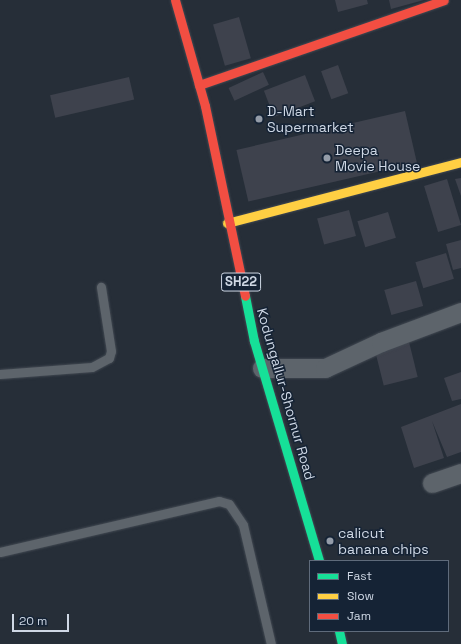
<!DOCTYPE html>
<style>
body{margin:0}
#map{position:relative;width:461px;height:644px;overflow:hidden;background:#262e38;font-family:"Space Grotesk",sans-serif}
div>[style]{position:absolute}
.building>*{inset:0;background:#3e424d;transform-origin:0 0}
.roads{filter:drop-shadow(0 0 1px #424952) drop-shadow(0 0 1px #424952)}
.lane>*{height:9px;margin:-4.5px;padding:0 4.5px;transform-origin:4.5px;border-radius:4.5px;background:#5d646b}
.street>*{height:19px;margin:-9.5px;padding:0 9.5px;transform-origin:9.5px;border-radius:9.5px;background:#5d646b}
.fast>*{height:9px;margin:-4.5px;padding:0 4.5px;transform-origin:4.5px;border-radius:4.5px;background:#16e098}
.slow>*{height:9px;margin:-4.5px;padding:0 4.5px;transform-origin:4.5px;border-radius:4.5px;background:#ffcf43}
.jam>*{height:9px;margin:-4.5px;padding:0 4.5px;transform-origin:4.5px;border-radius:4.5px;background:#f24e42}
.dots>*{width:11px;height:11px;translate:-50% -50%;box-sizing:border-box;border:2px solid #152335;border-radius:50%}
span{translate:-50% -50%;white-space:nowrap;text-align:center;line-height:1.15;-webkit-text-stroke:3px #152335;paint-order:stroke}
.shield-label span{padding:1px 3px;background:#152335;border:1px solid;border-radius:3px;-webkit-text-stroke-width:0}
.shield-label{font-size:13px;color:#cfd8e5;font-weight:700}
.poi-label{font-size:14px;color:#cfd8e5}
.left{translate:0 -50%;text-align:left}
.street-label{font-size:14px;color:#cfd8e5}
.legend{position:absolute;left:309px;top:560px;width:140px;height:72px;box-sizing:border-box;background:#152335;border:1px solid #5f6b7b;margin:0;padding:5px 7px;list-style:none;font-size:12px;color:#cfd8e5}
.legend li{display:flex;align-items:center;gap:8px;height:20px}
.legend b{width:20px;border:1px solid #5f6b7b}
.scale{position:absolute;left:12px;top:614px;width:57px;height:18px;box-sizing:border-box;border:2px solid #cfd8e5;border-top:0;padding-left:5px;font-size:12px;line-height:14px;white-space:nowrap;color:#cfd8e5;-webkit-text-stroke:3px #152335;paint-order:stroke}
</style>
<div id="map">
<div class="building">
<div style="clip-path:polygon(335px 0,367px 0,368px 4px,338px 12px)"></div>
<div style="clip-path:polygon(389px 0,424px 0,391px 9px)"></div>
<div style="left:239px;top:17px;width:43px;height:27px;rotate:74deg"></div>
<div style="left:338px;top:65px;width:30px;height:18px;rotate:70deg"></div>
<div style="left:263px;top:72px;width:14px;height:38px;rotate:65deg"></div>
<div style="left:305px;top:75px;width:28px;height:44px;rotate:69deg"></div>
<div style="left:129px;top:77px;width:23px;height:81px;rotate:77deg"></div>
<div style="left:405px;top:111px;width:53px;height:173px;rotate:77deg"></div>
<div style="clip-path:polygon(461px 178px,461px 196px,455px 179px)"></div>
<div style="left:447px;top:179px;width:48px;height:24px;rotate:73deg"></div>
<div style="left:349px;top:210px;width:27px;height:33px;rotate:75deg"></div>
<div style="left:388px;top:212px;width:27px;height:32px;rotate:73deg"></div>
<div style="clip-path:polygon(461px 240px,461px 268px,453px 270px,446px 244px)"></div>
<div style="left:446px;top:253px;width:27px;height:32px;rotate:73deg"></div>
<div style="left:416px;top:281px;width:26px;height:33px;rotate:74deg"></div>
<div style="left:409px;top:342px;width:36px;height:35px;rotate:76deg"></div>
<div style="clip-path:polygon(461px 372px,461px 399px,452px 401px,444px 378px)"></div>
<div style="clip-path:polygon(461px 404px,461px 452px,447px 457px,432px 421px,444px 458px,414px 468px,401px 427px)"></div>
</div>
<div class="roads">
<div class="lane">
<div style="left:0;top:374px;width:92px;rotate:-4.4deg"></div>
<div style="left:92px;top:367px;width:19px;rotate:-28deg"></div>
<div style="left:109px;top:358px;width:7px;rotate:-74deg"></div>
<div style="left:111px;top:351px;width:65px;rotate:-98.9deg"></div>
<div style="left:0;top:552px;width:225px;rotate:-13.1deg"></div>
<div style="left:219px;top:501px;width:10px;rotate:17deg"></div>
<div style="left:229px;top:504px;width:25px;rotate:56deg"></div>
<div style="left:243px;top:525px;width:122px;rotate:76.8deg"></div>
</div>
<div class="street">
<div style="left:262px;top:368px;width:63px"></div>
<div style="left:325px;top:368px;width:62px;rotate:-24.9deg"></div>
<div style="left:381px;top:342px;width:85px;rotate:-20.6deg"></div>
<div style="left:432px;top:483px;width:31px;rotate:-19deg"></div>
</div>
<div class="fast">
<div style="left:245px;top:296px;width:46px;rotate:78.7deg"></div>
<div style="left:254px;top:341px;width:229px;rotate:73.5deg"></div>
<div style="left:339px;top:631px;width:13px;rotate:77deg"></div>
</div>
<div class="slow">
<div style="left:227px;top:223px;width:242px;rotate:-14.6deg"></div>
</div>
<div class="jam">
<div style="left:175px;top:0;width:110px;rotate:74.2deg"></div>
<div style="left:205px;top:106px;width:194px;rotate:78.1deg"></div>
<div style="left:199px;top:85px;width:259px;rotate:-19.1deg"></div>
</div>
</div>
<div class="dots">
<div style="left:259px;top:119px;background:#949ca8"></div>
<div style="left:327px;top:158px;background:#949ca8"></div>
<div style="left:330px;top:541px;background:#949ca8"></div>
</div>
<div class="shield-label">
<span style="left:241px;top:282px">SH22</span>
</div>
<div class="poi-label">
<span class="left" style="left:267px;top:119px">D-Mart<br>Supermarket</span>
<span class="left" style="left:335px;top:158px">Deepa<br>Movie House</span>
<span class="left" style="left:338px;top:541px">calicut<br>banana chips</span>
</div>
<div class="street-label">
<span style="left:286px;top:394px;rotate:74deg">Kodungallur-Shornur Road</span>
</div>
<ul class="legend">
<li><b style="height:5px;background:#16e098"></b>Fast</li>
<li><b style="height:5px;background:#ffcf43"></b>Slow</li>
<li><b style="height:5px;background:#f24e42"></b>Jam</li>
</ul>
<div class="scale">20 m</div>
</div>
